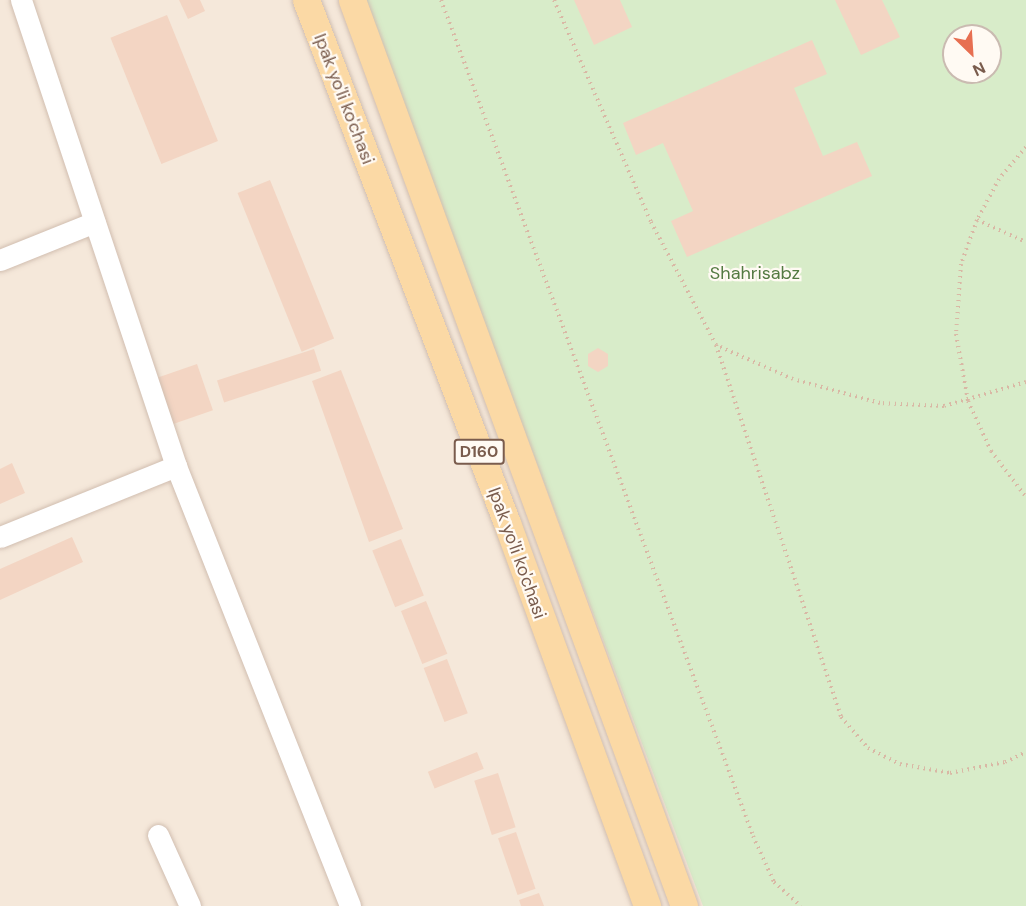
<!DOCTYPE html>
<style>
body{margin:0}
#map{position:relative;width:1026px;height:906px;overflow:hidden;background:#fdf6ec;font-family:"DM Sans",sans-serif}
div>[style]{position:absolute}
.residential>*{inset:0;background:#f5e8da}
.green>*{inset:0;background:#d8ecc9}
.building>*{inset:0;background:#f3d5c3;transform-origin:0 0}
.path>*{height:4px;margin-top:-2px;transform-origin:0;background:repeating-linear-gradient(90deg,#d9b8a5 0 1.5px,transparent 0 6px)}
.roads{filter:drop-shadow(0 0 2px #d1beb0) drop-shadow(0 0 2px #d1beb0)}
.minor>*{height:21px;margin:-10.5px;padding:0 10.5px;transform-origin:10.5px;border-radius:10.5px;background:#fff}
.major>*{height:27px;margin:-13.5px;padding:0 13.5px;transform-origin:13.5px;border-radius:13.5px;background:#fbd9a5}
span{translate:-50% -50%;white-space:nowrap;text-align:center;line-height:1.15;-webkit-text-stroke:4.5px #fffaf3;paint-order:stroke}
.shield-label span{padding:2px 4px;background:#fffaf3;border:2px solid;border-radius:4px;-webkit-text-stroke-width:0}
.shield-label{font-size:16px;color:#7a5c4d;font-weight:700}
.street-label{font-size:18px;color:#7a5c4d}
.park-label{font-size:18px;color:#537a41}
.north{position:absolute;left:942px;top:24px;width:60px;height:60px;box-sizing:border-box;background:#fffaf3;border:2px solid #cabbb1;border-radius:50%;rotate:155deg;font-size:16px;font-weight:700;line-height:24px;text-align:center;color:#7a5c4d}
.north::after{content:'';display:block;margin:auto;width:21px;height:27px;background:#e76f51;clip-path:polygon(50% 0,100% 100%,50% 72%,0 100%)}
</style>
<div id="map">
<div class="residential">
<div style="clip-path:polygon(evenodd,0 0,1026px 0,1026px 906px,0 906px,0 0,954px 36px,990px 36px,990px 72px,954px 72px,954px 36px)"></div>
</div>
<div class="green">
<div style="clip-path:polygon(evenodd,363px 0,1026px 0,1026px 906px,703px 906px,363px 0,954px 36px,990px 36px,990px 72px,954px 72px,954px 36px)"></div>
</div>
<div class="building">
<div style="clip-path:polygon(179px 0,200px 0,205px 11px,188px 19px)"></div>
<div style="clip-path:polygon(574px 0,620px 0,632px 27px,594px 45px)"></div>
<div style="clip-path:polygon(835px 0,882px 0,900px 37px,861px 55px)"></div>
<div style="left:167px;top:15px;width:136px;height:61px;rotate:68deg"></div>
<div style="clip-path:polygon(812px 40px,827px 74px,794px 88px,823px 156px,857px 142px,872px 176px,687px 257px,671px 221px,693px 211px,663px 143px,636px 155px,623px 123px)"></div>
<div style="left:270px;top:180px;width:171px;height:35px;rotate:68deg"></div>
<div style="clip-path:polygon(598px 348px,608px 354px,608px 366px,598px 372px,588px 366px,588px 354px)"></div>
<div style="left:314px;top:349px;width:23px;height:102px;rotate:72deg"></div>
<div style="left:197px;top:364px;width:49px;height:42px;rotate:71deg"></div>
<div style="clip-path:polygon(341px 370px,403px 529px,369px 542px,312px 381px)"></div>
<div style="clip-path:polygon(12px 463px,25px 493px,0 504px,0 469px)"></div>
<div style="clip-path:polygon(72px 537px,83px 562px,0 600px,0 569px)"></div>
<div style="left:401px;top:539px;width:61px;height:31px;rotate:68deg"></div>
<div style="left:426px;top:601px;width:57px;height:27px;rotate:68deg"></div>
<div style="left:447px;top:659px;width:58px;height:25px;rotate:69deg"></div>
<div style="left:477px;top:752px;width:18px;height:53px;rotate:68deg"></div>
<div style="left:498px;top:773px;width:57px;height:25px;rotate:72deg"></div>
<div style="left:516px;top:832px;width:60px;height:19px;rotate:71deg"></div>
<div style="clip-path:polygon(539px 893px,544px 906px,521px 906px,519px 900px)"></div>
</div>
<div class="path">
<div style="left:441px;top:0;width:892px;rotate:69.53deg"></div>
<div style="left:753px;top:836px;width:51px;rotate:65.5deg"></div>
<div style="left:774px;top:882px;width:36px;rotate:42deg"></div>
<div style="left:554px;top:0;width:242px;rotate:66.4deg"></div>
<div style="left:651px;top:222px;width:139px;rotate:62.1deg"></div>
<div style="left:1026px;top:147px;width:42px;rotate:130.2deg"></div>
<div style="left:999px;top:179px;width:47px;rotate:118.2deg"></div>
<div style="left:977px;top:220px;width:47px;rotate:110deg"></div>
<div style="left:961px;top:264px;width:70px;rotate:94.1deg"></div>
<div style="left:956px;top:334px;width:68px;rotate:79.8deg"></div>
<div style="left:968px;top:401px;width:55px;rotate:65.3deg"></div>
<div style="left:991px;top:451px;width:58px;rotate:52.7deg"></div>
<div style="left:977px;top:220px;width:54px;rotate:24.2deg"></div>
<div style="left:1026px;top:382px;width:85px;rotate:163.7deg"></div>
<div style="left:944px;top:406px;width:64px;rotate:-177.3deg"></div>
<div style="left:880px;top:403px;width:90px;rotate:-164.6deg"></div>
<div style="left:793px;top:379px;width:84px;rotate:-156.2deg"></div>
<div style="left:716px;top:345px;width:392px;rotate:71.4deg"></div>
<div style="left:841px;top:717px;width:41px;rotate:48.9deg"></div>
<div style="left:868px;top:748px;width:36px;rotate:27deg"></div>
<div style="left:900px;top:764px;width:51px;rotate:10.2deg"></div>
<div style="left:950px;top:773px;width:56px;rotate:-11.3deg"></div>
<div style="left:1005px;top:762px;width:23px;rotate:-25deg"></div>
</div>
<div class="roads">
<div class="minor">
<div style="left:21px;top:0;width:491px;rotate:71.6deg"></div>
<div style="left:176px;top:466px;width:473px;rotate:68.4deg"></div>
<div style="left:0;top:260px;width:102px;rotate:-21.8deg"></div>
<div style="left:0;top:537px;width:190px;rotate:-22deg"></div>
<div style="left:158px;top:835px;width:78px;rotate:65.7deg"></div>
</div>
<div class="major">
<div style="left:306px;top:0;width:560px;rotate:68.98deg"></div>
<div style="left:507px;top:523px;width:408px;rotate:69.9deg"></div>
<div style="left:352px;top:0;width:965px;rotate:69.87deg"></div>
</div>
</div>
<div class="shield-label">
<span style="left:479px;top:452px">D160</span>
</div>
<div class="street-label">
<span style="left:344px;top:99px;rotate:69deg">Ipak yo'li ko'chasi</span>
<span style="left:517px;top:553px;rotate:70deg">Ipak yo'li ko'chasi</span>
</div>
<div class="park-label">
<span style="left:755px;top:273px">Shahrisabz</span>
</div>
<div class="north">N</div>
</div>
